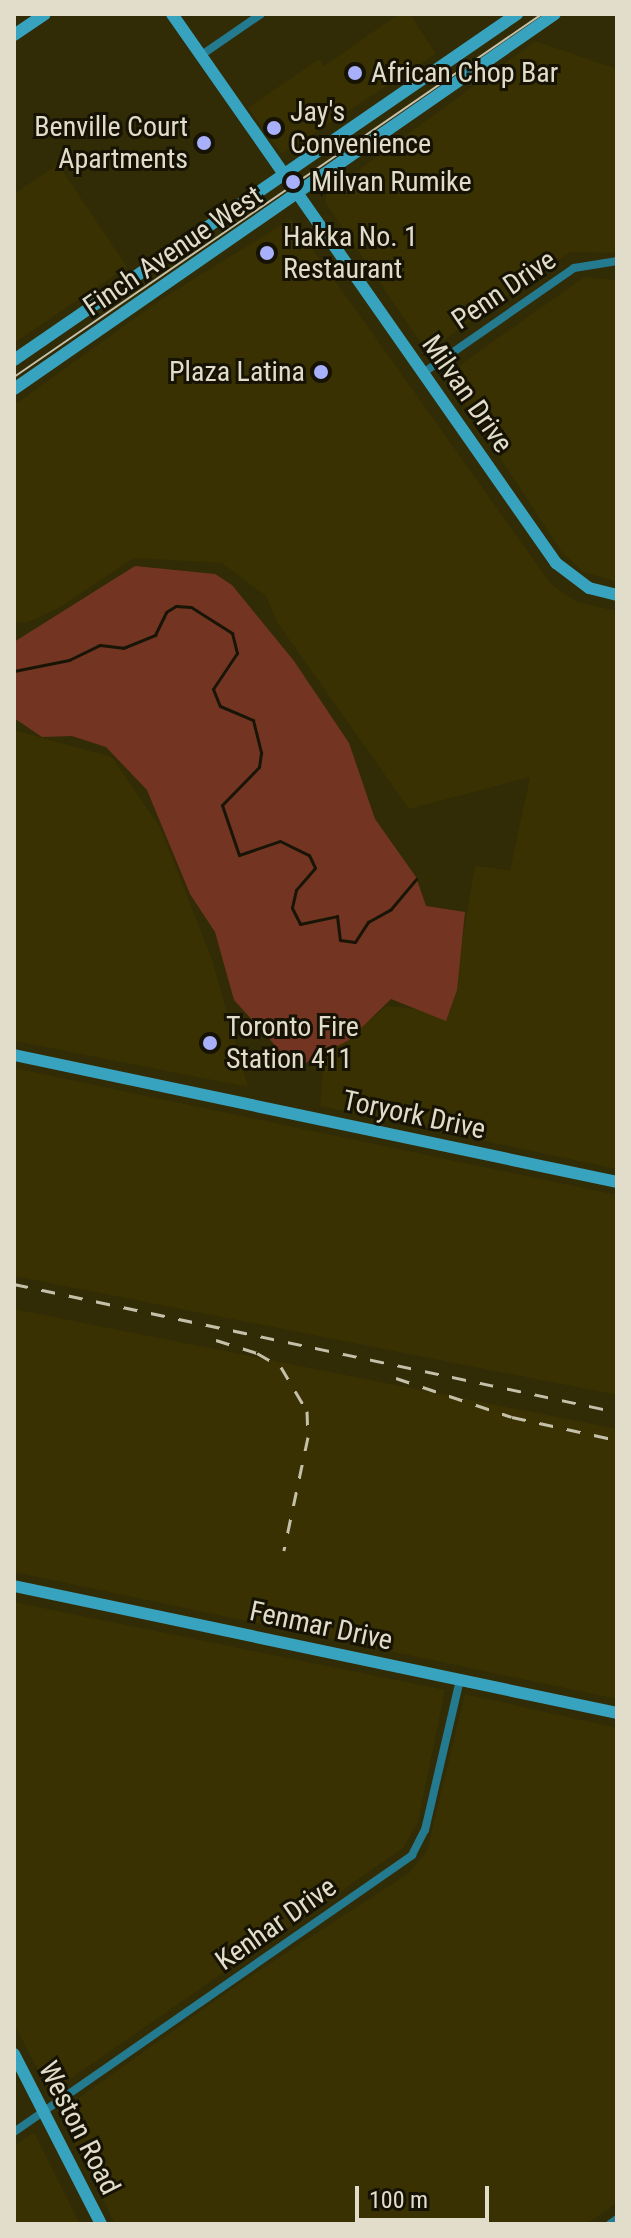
<!DOCTYPE html>
<style>
body{margin:0}
#map{position:relative;width:631px;height:2238px;overflow:hidden;background:#312b06;font-family:"Roboto Condensed",sans-serif}
div>[style]{position:absolute}
.built>*{inset:0;background:#393102}
.green>*{inset:0;background:#733521}
.stream>*{height:3px;margin:-1.5px;padding:0 1.5px;transform-origin:1.5px;border-radius:1.5px;background:#181507}
.street>*{height:8px;margin:-4px;padding:0 4px;transform-origin:4px;border-radius:4px;background:#247a8f}
.secondary>*{height:12px;margin:-6px;padding:0 6px;transform-origin:6px;border-radius:6px;background:#38a3bf}
.tram>*{height:2px;margin:-1px;padding:0 1px;transform-origin:1px;border-radius:1px;background:#c4c0aa}
.rail>*{height:3px;margin-top:-1.5px;transform-origin:0;background:repeating-linear-gradient(90deg,#c4c0aa 0 14px,transparent 0 28px)}
.dots>*{width:22px;height:22px;translate:-50% -50%;box-sizing:border-box;border:4px solid #161305;border-radius:50%}
span{translate:-50% -50%;white-space:nowrap;text-align:center;line-height:1.15;-webkit-text-stroke:6px #161305;paint-order:stroke}
.poi-label{font-size:28px;color:#e1ddca}
.left{translate:0 -50%;text-align:left}
.right{translate:-100% -50%;text-align:right}
.street-label{font-size:28px;color:#e1ddca}
.frame{position:absolute;inset:0;border:16px solid #e1ddca;pointer-events:none}
.scale{position:absolute;left:355px;top:2186px;width:134px;height:36px;box-sizing:border-box;border:4px solid #e1ddca;border-top:0;padding-left:10px;font-size:24px;line-height:28px;white-space:nowrap;color:#e1ddca;-webkit-text-stroke:6px #161305;paint-order:stroke}
</style>
<div id="map">
<div class="built">
<div style="clip-path:polygon(399px 14px,410px 14px,436px 54px,282px 154px,248px 108px,319px 59px,324px 66px)"></div>
<div style="clip-path:polygon(535px 41px,617px 69px,617px 253px,570px 252px,427px 352px,325px 202px,326px 194px)"></div>
<div style="clip-path:polygon(58px 164px,127px 267px,14px 343px,14px 194px)"></div>
<div style="clip-path:polygon(291px 219px,551px 584px,577px 602px,617px 611px,617px 1169px,320px 1106px,324px 1058px,387px 1006px,450px 1012px,475px 866px,510px 870px,530px 777px,409px 809px,277px 622px,266px 596px,222px 563px,134px 558px,59px 608px,26px 623px,14px 622px,14px 405px,163px 298px)"></div>
<div style="clip-path:polygon(584px 277px,617px 280px,617px 582px,583px 572px,561px 551px,446px 375px)"></div>
<div style="clip-path:polygon(14px 730px,112px 757px,161px 829px,213px 962px,248px 1087px,14px 1041px)"></div>
<div style="clip-path:polygon(14px 1068px,617px 1195px,617px 1395px,14px 1276px)"></div>
<div style="clip-path:polygon(14px 1309px,617px 1429px,617px 1699px,14px 1572px)"></div>
<div style="clip-path:polygon(14px 1602px,445px 1690px,418px 1823px,403px 1848px,50px 2093px,14px 2024px)"></div>
<div style="clip-path:polygon(465px 1694px,617px 1728px,617px 2203px,586px 2224px,115px 2224px,59px 2112px,243px 1981px,409px 1873px,427px 1851px)"></div>
<div style="clip-path:polygon(34px 2132px,80px 2224px,14px 2224px,14px 2146px)"></div>
</div>
<div class="green">
<div style="clip-path:polygon(135px 566px,215px 574px,232px 585px,294px 661px,349px 743px,375px 819px,416px 877px,426px 906px,465px 912px,457px 990px,446px 1021px,391px 999px,349px 1040px,304px 1064px,292px 1064px,234px 1000px,215px 932px,190px 894px,147px 790px,106px 747px,72px 736px,42px 737px,14px 718px,14px 642px)"></div>
</div>
<div class="stream">
<div style="left:14px;top:671px;width:56px;rotate:-11.3deg"></div>
<div style="left:69px;top:660px;width:34px;rotate:-26deg"></div>
<div style="left:100px;top:645px;width:23px;rotate:7deg"></div>
<div style="left:123px;top:648px;width:35px;rotate:-22deg"></div>
<div style="left:155px;top:635px;width:25px;rotate:-64deg"></div>
<div style="left:166px;top:612px;width:12px;rotate:-31deg"></div>
<div style="left:176px;top:606px;width:15px;rotate:4deg"></div>
<div style="left:191px;top:607px;width:49px;rotate:32.4deg"></div>
<div style="left:232px;top:633px;width:21px;rotate:76deg"></div>
<div style="left:237px;top:653px;width:43px;rotate:123.7deg"></div>
<div style="left:213px;top:689px;width:18px;rotate:68deg"></div>
<div style="left:220px;top:706px;width:36px;rotate:23deg"></div>
<div style="left:253px;top:720px;width:34px;rotate:76deg"></div>
<div style="left:261px;top:753px;width:14px;rotate:98deg"></div>
<div style="left:259px;top:767px;width:53px;rotate:134.2deg"></div>
<div style="left:222px;top:805px;width:53px;rotate:71.2deg"></div>
<div style="left:239px;top:855px;width:43px;rotate:-18.9deg"></div>
<div style="left:280px;top:841px;width:32px;rotate:26deg"></div>
<div style="left:309px;top:855px;width:14px;rotate:65deg"></div>
<div style="left:315px;top:868px;width:29px;rotate:131deg"></div>
<div style="left:296px;top:890px;width:18px;rotate:103deg"></div>
<div style="left:292px;top:908px;width:18px;rotate:63deg"></div>
<div style="left:300px;top:924px;width:38px;rotate:-12deg"></div>
<div style="left:337px;top:916px;width:24px;rotate:83deg"></div>
<div style="left:340px;top:940px;width:15px;rotate:8deg"></div>
<div style="left:355px;top:942px;width:24px;rotate:-57deg"></div>
<div style="left:368px;top:922px;width:26px;rotate:-29deg"></div>
<div style="left:391px;top:909px;width:39px;rotate:-50deg"></div>
</div>
<div class="street">
<div style="left:200px;top:56px;width:74px;rotate:-34.5deg"></div>
<div style="left:423px;top:373px;width:184px;rotate:-34.8deg"></div>
<div style="left:574px;top:268px;width:44px;rotate:-9.2deg"></div>
<div style="left:14px;top:2132px;width:485px;rotate:-34.8deg"></div>
<div style="left:412px;top:1855px;width:28px;rotate:-63deg"></div>
<div style="left:425px;top:1830px;width:155px;rotate:-76.9deg"></div>
<div style="left:610px;top:2224px;width:9px;rotate:-36deg"></div>
</div>
<div class="secondary">
<div style="left:172px;top:14px;width:670px;rotate:55.03deg"></div>
<div style="left:556px;top:563px;width:41px;rotate:37.1deg"></div>
<div style="left:589px;top:588px;width:29px;rotate:14deg"></div>
<div style="left:14px;top:35px;width:37px;rotate:-34deg"></div>
<div style="left:14px;top:360px;width:611px;rotate:-34.52deg"></div>
<div style="left:14px;top:389px;width:658px;rotate:-34.73deg"></div>
<div style="left:14px;top:1055px;width:616px;rotate:11.89deg"></div>
<div style="left:14px;top:1586px;width:616px;rotate:11.89deg"></div>
<div style="left:14px;top:2054px;width:191px;rotate:62.9deg"></div>
</div>
<div class="tram">
<div style="left:14px;top:377px;width:641px;rotate:-34.51deg"></div>
</div>
<div class="rail">
<div style="left:14px;top:1284px;width:616px;rotate:11.98deg"></div>
<div style="left:216px;top:1340px;width:43px;rotate:17.6deg"></div>
<div style="left:257px;top:1353px;width:28px;rotate:30deg"></div>
<div style="left:281px;top:1367px;width:51px;rotate:59.4deg"></div>
<div style="left:307px;top:1411px;width:26px;rotate:88deg"></div>
<div style="left:308px;top:1437px;width:116px;rotate:102deg"></div>
<div style="left:396px;top:1378px;width:122px;rotate:18.6deg"></div>
<div style="left:512px;top:1417px;width:107px;rotate:12.4deg"></div>
</div>
<div class="dots">
<div style="left:355px;top:73px;background:#a8b0fc"></div>
<div style="left:274px;top:128px;background:#a8b0fc"></div>
<div style="left:204px;top:143px;background:#a8b0fc"></div>
<div style="left:293px;top:182px;background:#a8b0fc"></div>
<div style="left:267px;top:253px;background:#a8b0fc"></div>
<div style="left:321px;top:372px;background:#a8b0fc"></div>
<div style="left:210px;top:1043px;background:#a8b0fc"></div>
</div>
<div class="poi-label">
<span class="left" style="left:371px;top:73px">African Chop Bar</span>
<span class="left" style="left:290px;top:128px">Jay's<br>Convenience</span>
<span class="right" style="left:188px;top:143px">Benville Court<br>Apartments</span>
<span class="left" style="left:311px;top:182px">Milvan Rumike</span>
<span class="left" style="left:283px;top:253px">Hakka No. 1<br>Restaurant</span>
<span class="right" style="left:305px;top:372px">Plaza Latina</span>
<span class="left" style="left:226px;top:1043px">Toronto Fire<br>Station 411</span>
</div>
<div class="street-label">
<span style="left:173px;top:251px;rotate:-34deg">Finch Avenue West</span>
<span style="left:504px;top:290px;rotate:-34deg">Penn Drive</span>
<span style="left:467px;top:394px;rotate:55deg">Milvan Drive</span>
<span style="left:414px;top:1115px;rotate:12deg">Toryork Drive</span>
<span style="left:321px;top:1626px;rotate:12deg">Fenmar Drive</span>
<span style="left:276px;top:1924px;rotate:-35deg">Kenhar Drive</span>
<span style="left:79px;top:2128px;rotate:63deg">Weston Road</span>
</div>
<div class="frame"></div>
<div class="scale">100 m</div>
</div>
